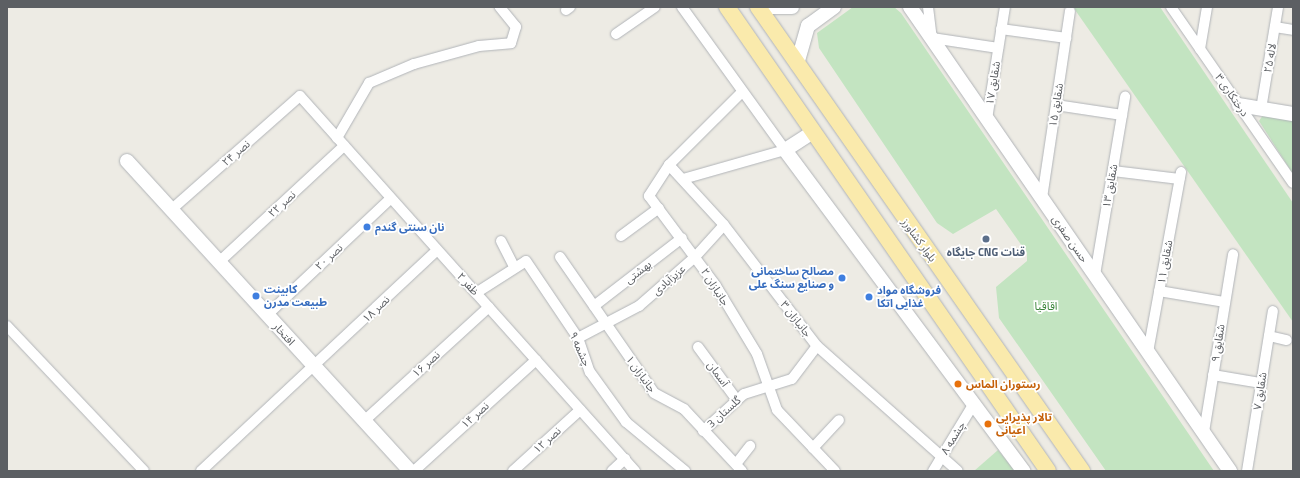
<!DOCTYPE html>
<meta charset="utf-8">
<style>
body{margin:0}
#map{position:relative;width:1300px;height:478px;overflow:hidden;background:#edebe4;font-family:"Titillium Web","Noto Sans Arabic",sans-serif}
div>[style]{position:absolute}
.green>*{inset:0;background:#c3e4c1}
.roads{filter:drop-shadow(0 0 1px #b1b4b8) drop-shadow(0 0 1px #b1b4b8)}
.street>*{height:10px;margin:-5px;padding:0 5px;transform-origin:5px;border-radius:5px;background:#fff}
.secondary>*{height:14px;margin:-7px;padding:0 7px;transform-origin:7px;border-radius:7px;background:#fff}
.primary>*{height:16px;margin:-8px;padding:0 8px;transform-origin:8px;border-radius:8px;background:#faeaac}
.dots>*{width:11px;height:11px;translate:-50% -50%;box-sizing:border-box;border:2px solid #fff;border-radius:50%}
span{translate:-50% -50%;white-space:nowrap;text-align:center;line-height:1.15;-webkit-text-stroke:3.5px #fff;paint-order:stroke}
.street-label{font-size:11px;color:#5c5f63}
.shop-label{font-size:11px;color:#366cbe;font-weight:700}
.left{translate:0 -50%;text-align:left}
.right{translate:-100% -50%;text-align:right}
.service-label{font-size:11px;color:#4e5e75;font-weight:700}
.park-label{font-size:11px;color:#3a843a}
.food-label{font-size:11px;color:#c56008;font-weight:700}
.frame{position:absolute;inset:0;border:8px solid #5c5f63;pointer-events:none}
</style>
<div id="map">
<div class="green">
<div style="clip-path:polygon(853px 7px,894px 7px,901px 13px,1214px 471px,1106px 471px,999px 318px,996px 287px,1027px 261px,1027px 253px,996px 209px,953px 234px,937px 223px,819px 48px,817px 33px)"></div>
<div style="clip-path:polygon(1073px 7px,1160px 7px,1293px 203px,1293px 322px)"></div>
<div style="clip-path:polygon(1263px 115px,1293px 119px,1293px 174px,1259px 121px)"></div>
<div style="clip-path:polygon(998px 450px,1015px 471px,974px 471px)"></div>
</div>
<div class="roads">
<div class="street">
<div style="left:682px;top:7px;width:176px;rotate:54.2deg"></div>
<div style="left:785px;top:150px;width:106px;rotate:164.1deg"></div>
<div style="left:928px;top:7px;width:31px;rotate:83deg"></div>
<div style="left:932px;top:38px;width:67px;rotate:8.6deg"></div>
<div style="left:1171px;top:7px;width:214px;rotate:55.3deg"></div>
<div style="left:566px;top:10px;width:5px;rotate:-37deg"></div>
<div style="left:1275px;top:27px;width:18px;rotate:9deg"></div>
<div style="left:1001px;top:29px;width:66px;rotate:7.9deg"></div>
<div style="left:616px;top:34px;width:47px;rotate:-34.7deg"></div>
<div style="left:1200px;top:49px;width:43px;rotate:-80.5deg"></div>
<div style="left:742px;top:92px;width:103px;rotate:135deg"></div>
<div style="left:669px;top:165px;width:37px;rotate:123deg"></div>
<div style="left:649px;top:196px;width:112px;rotate:53.3deg"></div>
<div style="left:716px;top:286px;width:79px;rotate:58.9deg"></div>
<div style="left:757px;top:354px;width:59px;rotate:70.3deg"></div>
<div style="left:777px;top:410px;width:84px;rotate:46.4deg"></div>
<div style="left:1056px;top:105px;width:67px;rotate:8.6deg"></div>
<div style="left:1261px;top:109px;width:103px;rotate:-80.5deg"></div>
<div style="left:987px;top:119px;width:113px;rotate:-80.9deg"></div>
<div style="left:337px;top:138px;width:64px;rotate:-59.8deg"></div>
<div style="left:369px;top:83px;width:49px;rotate:-22.9deg"></div>
<div style="left:414px;top:64px;width:67px;rotate:-15.5deg"></div>
<div style="left:479px;top:46px;width:32px;rotate:-5deg"></div>
<div style="left:511px;top:43px;width:17px;rotate:-73deg"></div>
<div style="left:516px;top:27px;width:26px;rotate:-129deg"></div>
<div style="left:669px;top:165px;width:81px;rotate:47.5deg"></div>
<div style="left:724px;top:225px;width:153px;rotate:52.5deg"></div>
<div style="left:817px;top:346px;width:188px;rotate:41.6deg"></div>
<div style="left:1113px;top:171px;width:67px;rotate:6.8deg"></div>
<div style="left:1042px;top:198px;width:189px;rotate:-81.5deg"></div>
<div style="left:171px;top:210px;width:172px;rotate:-41.5deg"></div>
<div style="left:300px;top:96px;width:503px;rotate:48.22deg"></div>
<div style="left:621px;top:236px;width:47px;rotate:-36.4deg"></div>
<div style="left:501px;top:241px;width:30px;rotate:63deg"></div>
<div style="left:560px;top:257px;width:165px;rotate:55.3deg"></div>
<div style="left:654px;top:393px;width:34px;rotate:28deg"></div>
<div style="left:684px;top:409px;width:85px;rotate:46.9deg"></div>
<div style="left:219px;top:262px;width:171px;rotate:-42.9deg"></div>
<div style="left:1095px;top:275px;width:181px;rotate:-80.4deg"></div>
<div style="left:1159px;top:291px;width:67px;rotate:9.5deg"></div>
<div style="left:476px;top:293px;width:59px;rotate:-32.6deg"></div>
<div style="left:526px;top:261px;width:93px;rotate:56deg"></div>
<div style="left:578px;top:338px;width:36px;rotate:71deg"></div>
<div style="left:590px;top:372px;width:62px;rotate:54.2deg"></div>
<div style="left:626px;top:422px;width:77px;rotate:39.7deg"></div>
<div style="left:594px;top:306px;width:111px;rotate:-37.7deg"></div>
<div style="left:267px;top:315px;width:170px;rotate:-43.3deg"></div>
<div style="left:7px;top:326px;width:199px;rotate:46.6deg"></div>
<div style="left:1269px;top:336px;width:18px;rotate:13deg"></div>
<div style="left:578px;top:338px;width:69px;rotate:-27.7deg"></div>
<div style="left:639px;top:306px;width:74px;rotate:-41.2deg"></div>
<div style="left:695px;top:257px;width:43px;rotate:-47.8deg"></div>
<div style="left:698px;top:347px;width:66px;rotate:53.7deg"></div>
<div style="left:1148px;top:352px;width:183px;rotate:-79.6deg"></div>
<div style="left:1213px;top:375px;width:49px;rotate:9.5deg"></div>
<div style="left:364px;top:421px;width:169px;rotate:-42.4deg"></div>
<div style="left:703px;top:431px;width:55px;rotate:-42.1deg"></div>
<div style="left:744px;top:394px;width:50px;rotate:-17.4deg"></div>
<div style="left:792px;top:379px;width:41px;rotate:-52.9deg"></div>
<div style="left:1204px;top:432px;width:180px;rotate:-80.7deg"></div>
<div style="left:813px;top:448px;width:38px;rotate:-47deg"></div>
<div style="left:736px;top:464px;width:23px;rotate:-52deg"></div>
<div style="left:201px;top:471px;width:323px;rotate:-43.1deg"></div>
<div style="left:414px;top:471px;width:165px;rotate:-42.3deg"></div>
<div style="left:513px;top:471px;width:91px;rotate:-42.3deg"></div>
<div style="left:612px;top:471px;width:18px;rotate:-43deg"></div>
<div style="left:933px;top:471px;width:77px;rotate:-58.8deg"></div>
<div style="left:1247px;top:471px;width:162px;rotate:-80.8deg"></div>
</div>
<div class="secondary">
<div style="left:764px;top:7px;width:28px"></div>
<div style="left:910px;top:7px;width:564px;rotate:55.41deg"></div>
<div style="left:797px;top:64px;width:40px;rotate:-74deg"></div>
<div style="left:808px;top:26px;width:32px;rotate:-36deg"></div>
<div style="left:1239px;top:105px;width:55px;rotate:9.5deg"></div>
<div style="left:813px;top:132px;width:33px;rotate:147deg"></div>
<div style="left:785px;top:150px;width:400px;rotate:53.4deg"></div>
<div style="left:127px;top:161px;width:420px;rotate:47.6deg"></div>
</div>
<div class="primary">
<div style="left:727px;top:7px;width:564px;rotate:55.32deg"></div>
<div style="left:758px;top:7px;width:566px;rotate:55.07deg"></div>
</div>
</div>
<div class="dots">
<div style="left:367px;top:227px;background:#3f7fe0"></div>
<div style="left:986px;top:239px;background:#5c6f8a"></div>
<div style="left:842px;top:278px;background:#3f7fe0"></div>
<div style="left:256px;top:296px;background:#3f7fe0"></div>
<div style="left:869px;top:297px;background:#3f7fe0"></div>
<div style="left:958px;top:384px;background:#e8710a"></div>
<div style="left:988px;top:424px;background:#e8710a"></div>
</div>
<div class="street-label">
<span style="left:1270px;top:58px;rotate:-80deg">لاله ۲۵</span>
<span style="left:993px;top:83px;rotate:-81deg">شقایق ۱۷</span>
<span style="left:1232px;top:95px;rotate:55deg">درختکاری ۳</span>
<span style="left:1056px;top:105px;rotate:-81deg">شقایق ۱۵</span>
<span style="left:236px;top:153px;rotate:-41deg">نصر ۲۴</span>
<span style="left:1110px;top:186px;rotate:-80deg">شقایق ۱۳</span>
<span style="left:282px;top:204px;rotate:-43deg">نصر ۲۲</span>
<span style="left:1070px;top:239px;rotate:55deg">حسن صفری</span>
<span style="left:919px;top:240px;rotate:54deg">بلوار کشاورز</span>
<span style="left:329px;top:257px;rotate:-43deg">نصر ۲۰</span>
<span style="left:1165px;top:262px;rotate:-80deg">شقایق ۱۱</span>
<span style="left:638px;top:272px;rotate:-38deg">بهشتی</span>
<span style="left:669px;top:280px;rotate:-41deg">عزیزآبادی</span>
<span style="left:468px;top:284px;rotate:48deg">ظفر ۲</span>
<span style="left:715px;top:287px;rotate:57deg">جانبازان ۲</span>
<span style="left:376px;top:309px;rotate:-44deg">نصر ۱۸</span>
<span style="left:796px;top:319px;rotate:52deg">جانبازان ۳</span>
<span style="left:284px;top:334px;rotate:48deg">افتخار</span>
<span style="left:1218px;top:343px;rotate:-81deg">شقایق ۹</span>
<span style="left:580px;top:349px;rotate:66deg">چشمه ۹</span>
<span style="left:426px;top:364px;rotate:-42deg">نصر ۱۶</span>
<span style="left:641px;top:374px;rotate:54deg">جانبازان ۱</span>
<span style="left:718px;top:374px;rotate:54deg">آسمان</span>
<span style="left:1260px;top:391px;rotate:-81deg">شقایق ۷</span>
<span style="left:724px;top:412px;rotate:-42deg">گلستان 3</span>
<span style="left:475px;top:415px;rotate:-42deg">نصر ۱۴</span>
<span style="left:953px;top:438px;rotate:-59deg">چشمه ۸</span>
<span style="left:547px;top:440px;rotate:-42deg">نصر ۱۲</span>
</div>
<div class="shop-label">
<span class="left" style="left:375px;top:227px">نان سنتی گندم</span>
<span class="right" style="left:834px;top:278px">مصالح ساختمانی<br>و صنایع سنگ علی</span>
<span class="left" style="left:264px;top:296px">کابینت<br>طبیعت مدرن</span>
<span class="left" style="left:877px;top:297px">فروشگاه مواد<br>غذایی اتکا</span>
</div>
<div class="service-label">
<span style="left:986px;top:252px">جایگاه CNG قنات</span>
</div>
<div class="park-label">
<span style="left:1046px;top:306px">اقاقیا</span>
</div>
<div class="food-label">
<span class="left" style="left:966px;top:384px">رستوران الماس</span>
<span class="left" style="left:996px;top:424px">تالار پذیرایی<br>اعیانی</span>
</div>
<div class="frame"></div>
</div>
